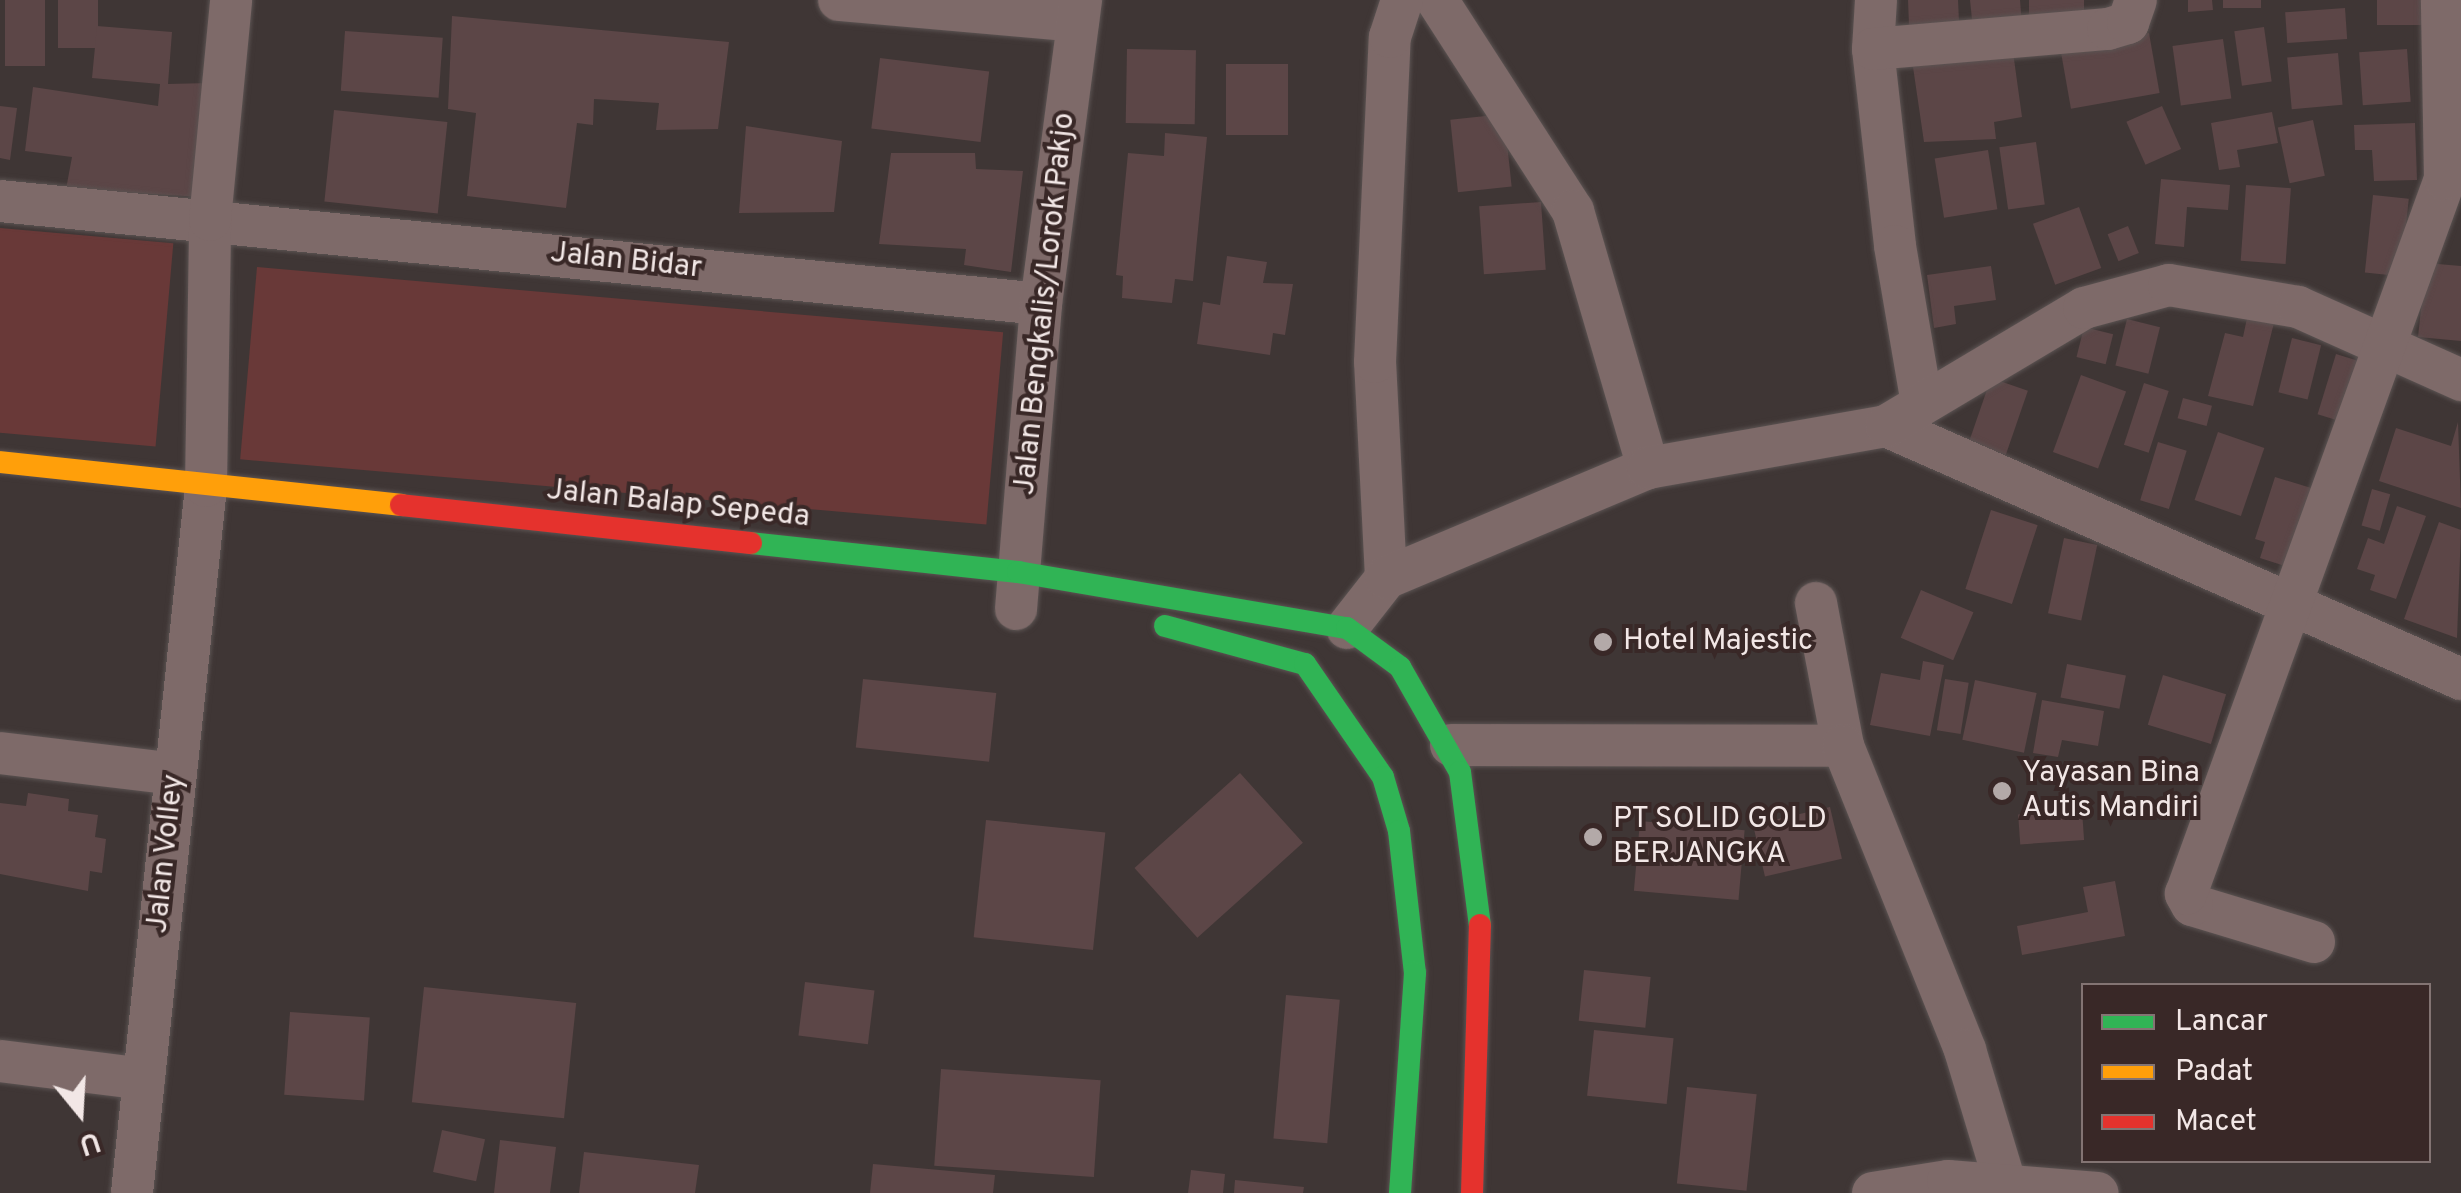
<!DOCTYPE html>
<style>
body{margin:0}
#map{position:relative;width:2461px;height:1193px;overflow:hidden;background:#3f3635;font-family:Overpass,sans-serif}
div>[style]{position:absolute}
.green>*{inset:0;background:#693938;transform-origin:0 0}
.building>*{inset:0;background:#5c4647;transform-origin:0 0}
.roads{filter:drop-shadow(0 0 2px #5b5352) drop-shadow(0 0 2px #5b5352)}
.street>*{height:42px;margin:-21px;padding:0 21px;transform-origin:21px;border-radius:21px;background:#7e6a69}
.fast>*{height:22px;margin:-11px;padding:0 11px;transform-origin:11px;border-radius:11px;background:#30b455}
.slow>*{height:22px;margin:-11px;padding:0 11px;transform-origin:11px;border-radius:11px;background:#ff9f0a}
.jam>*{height:22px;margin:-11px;padding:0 11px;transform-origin:11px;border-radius:11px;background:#e5322d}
.dots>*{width:28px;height:28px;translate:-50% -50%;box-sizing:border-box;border:5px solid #392827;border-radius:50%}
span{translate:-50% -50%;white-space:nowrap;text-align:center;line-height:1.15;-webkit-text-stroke:8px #392827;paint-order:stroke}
.street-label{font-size:30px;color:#f2e7e6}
.poi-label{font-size:30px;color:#f2e7e6}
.left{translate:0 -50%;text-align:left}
.legend{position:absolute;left:2081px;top:983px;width:350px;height:180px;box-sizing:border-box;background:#392827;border:2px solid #837473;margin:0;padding:12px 18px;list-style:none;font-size:30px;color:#f2e7e6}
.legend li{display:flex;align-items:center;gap:20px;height:50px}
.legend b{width:50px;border:2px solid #837473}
.north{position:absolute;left:30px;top:1063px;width:100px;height:100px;-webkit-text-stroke:8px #392827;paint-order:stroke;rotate:162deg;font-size:28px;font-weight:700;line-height:40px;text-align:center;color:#f2e7e6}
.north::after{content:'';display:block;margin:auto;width:35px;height:45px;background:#f2e7e6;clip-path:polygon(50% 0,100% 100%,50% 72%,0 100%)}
</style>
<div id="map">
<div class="green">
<div style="left:0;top:228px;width:174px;height:204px;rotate:5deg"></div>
<div style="left:257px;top:267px;width:749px;height:193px;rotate:5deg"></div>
</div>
<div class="building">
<div style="left:5px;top:0;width:40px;height:66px"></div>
<div style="left:58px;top:0;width:40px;height:48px"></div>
<div style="clip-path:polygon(1908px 0,1958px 0,1959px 21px,1909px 25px)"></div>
<div style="clip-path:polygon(1970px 0,2020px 0,2022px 25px,1973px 29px)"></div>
<div style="left:2029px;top:0;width:55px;height:25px"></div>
<div style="clip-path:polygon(2188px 0,2212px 0,2213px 10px,2188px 12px)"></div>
<div style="left:2223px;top:0;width:38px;height:8px"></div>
<div style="left:2377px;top:0;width:53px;height:25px"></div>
<div style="left:2345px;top:8px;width:31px;height:60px;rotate:86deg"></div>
<div style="clip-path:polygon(452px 16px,729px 42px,718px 129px,656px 130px,659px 103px,594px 99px,593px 125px,577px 123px,566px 208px,467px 196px,476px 113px,448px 109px)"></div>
<div style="clip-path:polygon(97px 26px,172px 32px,168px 84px,210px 83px,202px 197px,66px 189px,72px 157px,25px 151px,33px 87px,158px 106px,160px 84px,92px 78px)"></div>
<div style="left:2264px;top:27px;width:55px;height:30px;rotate:82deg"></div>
<div style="left:345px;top:31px;width:98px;height:60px;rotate:4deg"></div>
<div style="left:2149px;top:33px;width:61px;height:90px;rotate:80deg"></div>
<div style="left:2223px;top:39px;width:60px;height:51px;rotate:82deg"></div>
<div style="left:1127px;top:49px;width:69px;height:74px;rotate:1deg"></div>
<div style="left:2407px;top:49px;width:53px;height:48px;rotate:86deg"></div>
<div style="clip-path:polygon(2013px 52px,2022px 117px,1994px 122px,1996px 139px,1924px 142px,1913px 67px)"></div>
<div style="left:2338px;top:53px;width:52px;height:51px;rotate:85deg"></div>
<div style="left:880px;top:58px;width:110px;height:71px;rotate:7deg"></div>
<div style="left:1226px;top:64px;width:62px;height:71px"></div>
<div style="clip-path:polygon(0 106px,17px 108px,10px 160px,0 158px)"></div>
<div style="left:2162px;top:106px;width:47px;height:39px;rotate:66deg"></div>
<div style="left:334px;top:110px;width:114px;height:92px;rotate:6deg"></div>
<div style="clip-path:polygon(2272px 112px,2278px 143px,2237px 150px,2240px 167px,2219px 170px,2211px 123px)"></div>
<div style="left:1504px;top:114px;width:73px;height:54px;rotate:84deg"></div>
<div style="left:2313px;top:120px;width:57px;height:36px;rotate:78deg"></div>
<div style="clip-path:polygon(2415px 123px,2417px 180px,2374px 181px,2372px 150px,2355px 150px,2354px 125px)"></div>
<div style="clip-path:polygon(746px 126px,842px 141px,834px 212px,739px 213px)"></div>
<div style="clip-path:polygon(1165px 133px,1207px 137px,1193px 281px,1175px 279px,1172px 303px,1122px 298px,1123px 276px,1116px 275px,1128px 153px,1164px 156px)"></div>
<div style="left:2036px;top:142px;width:63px;height:37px;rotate:82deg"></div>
<div style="left:1988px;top:150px;width:60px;height:54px;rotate:81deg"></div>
<div style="clip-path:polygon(891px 153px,975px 153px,976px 169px,1023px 171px,1011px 272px,964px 265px,966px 249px,879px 244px)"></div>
<div style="clip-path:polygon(2161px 179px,2230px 185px,2228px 210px,2187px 207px,2184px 247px,2155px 244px)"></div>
<div style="left:2246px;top:185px;width:45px;height:76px;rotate:4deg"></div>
<div style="left:2373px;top:195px;width:36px;height:78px;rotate:6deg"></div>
<div style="left:1541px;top:202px;width:68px;height:62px;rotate:86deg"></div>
<div style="left:2079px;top:207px;width:65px;height:49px;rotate:70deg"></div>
<div style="left:2128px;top:226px;width:29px;height:22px;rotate:68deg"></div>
<div style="clip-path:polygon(1227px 256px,1267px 262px,1263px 283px,1293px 284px,1285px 335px,1273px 333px,1270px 355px,1197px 344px,1203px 302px,1220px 305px)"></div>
<div style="clip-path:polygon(2426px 263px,2461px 266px,2461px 341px,2418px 337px)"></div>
<div style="clip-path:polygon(1991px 266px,1996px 300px,1954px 306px,1956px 324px,1934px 328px,1927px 275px)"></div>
<div style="clip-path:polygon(2250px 304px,2277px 311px,2253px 406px,2208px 396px,2225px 333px,2243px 337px)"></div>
<div style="left:2127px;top:319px;width:34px;height:48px;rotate:14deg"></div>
<div style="left:2084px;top:327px;width:30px;height:31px;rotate:14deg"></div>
<div style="left:2292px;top:338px;width:30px;height:56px;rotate:14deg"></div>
<div style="left:2336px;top:354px;width:34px;height:63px;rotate:17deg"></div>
<div style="left:2081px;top:375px;width:48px;height:82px;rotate:20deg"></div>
<div style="left:1991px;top:378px;width:39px;height:68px;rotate:19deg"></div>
<div style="left:2144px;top:383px;width:26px;height:65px;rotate:18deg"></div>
<div style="left:2183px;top:398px;width:30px;height:21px;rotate:15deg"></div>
<div style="clip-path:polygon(2458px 422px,2461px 508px,2379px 481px,2396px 428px,2451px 446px)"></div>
<div style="left:2218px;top:432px;width:49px;height:72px;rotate:19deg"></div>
<div style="left:2158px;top:442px;width:30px;height:61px;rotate:17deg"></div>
<div style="clip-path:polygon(2275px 477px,2321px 491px,2288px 567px,2260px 558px,2265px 542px,2255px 539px)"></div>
<div style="left:2372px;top:489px;width:19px;height:38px;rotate:16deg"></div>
<div style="clip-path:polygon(2397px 506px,2426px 516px,2396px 599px,2370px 590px,2375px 575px,2357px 569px,2368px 538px,2384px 544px)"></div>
<div style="left:1991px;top:510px;width:49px;height:83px;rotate:18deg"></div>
<div style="clip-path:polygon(2439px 522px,2461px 530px,2457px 638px,2404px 619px)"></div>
<div style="left:2064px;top:538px;width:34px;height:77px;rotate:12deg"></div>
<div style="left:1921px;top:590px;width:57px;height:52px;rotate:23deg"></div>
<div style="clip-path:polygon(1923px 661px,1944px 665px,1930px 736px,1870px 725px,1881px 673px,1920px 680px)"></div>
<div style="left:2067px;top:664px;width:60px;height:34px;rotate:11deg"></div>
<div style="left:2163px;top:675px;width:66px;height:52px;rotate:17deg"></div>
<div style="left:863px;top:679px;width:134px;height:69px;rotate:6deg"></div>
<div style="left:1945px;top:679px;width:24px;height:52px;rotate:9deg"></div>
<div style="left:1975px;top:680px;width:63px;height:61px;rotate:12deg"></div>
<div style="clip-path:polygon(2042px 700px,2104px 711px,2098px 746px,2062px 740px,2058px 757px,2033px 753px)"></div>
<div style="left:1240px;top:773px;width:94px;height:142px;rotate:48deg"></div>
<div style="clip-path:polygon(28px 793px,69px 799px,68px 811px,98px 815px,95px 837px,106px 839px,102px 873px,90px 871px,88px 891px,0 874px,0 803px,26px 806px)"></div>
<div style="left:1830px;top:807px;width:53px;height:79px;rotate:77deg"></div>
<div style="left:2082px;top:810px;width:30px;height:64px;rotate:86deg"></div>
<div style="left:986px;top:820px;width:120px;height:118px;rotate:6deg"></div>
<div style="left:1640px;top:821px;width:105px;height:70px;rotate:5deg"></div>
<div style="clip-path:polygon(2115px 881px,2125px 936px,2022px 955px,2017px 926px,2088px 912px,2083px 887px)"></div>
<div style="left:1584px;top:970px;width:67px;height:51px;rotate:6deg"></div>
<div style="left:805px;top:982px;width:70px;height:54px;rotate:7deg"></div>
<div style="left:424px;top:987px;width:153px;height:116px;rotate:6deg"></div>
<div style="left:1286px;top:995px;width:54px;height:144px;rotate:5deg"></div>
<div style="left:290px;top:1012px;width:80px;height:83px;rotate:4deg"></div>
<div style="left:1594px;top:1030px;width:80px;height:66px;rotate:6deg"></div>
<div style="left:941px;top:1069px;width:160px;height:97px;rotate:4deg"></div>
<div style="left:1687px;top:1087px;width:70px;height:97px;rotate:6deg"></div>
<div style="left:442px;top:1130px;width:44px;height:43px;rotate:12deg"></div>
<div style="clip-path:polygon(500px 1140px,556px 1147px,550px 1193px,494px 1193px)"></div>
<div style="clip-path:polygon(584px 1152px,699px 1165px,695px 1193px,579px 1193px)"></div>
<div style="clip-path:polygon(873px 1164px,995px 1175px,993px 1193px,870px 1193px)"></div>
<div style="clip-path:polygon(1191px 1170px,1225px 1174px,1223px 1193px,1188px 1193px)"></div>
<div style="clip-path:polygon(1235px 1180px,1304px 1187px,1303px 1193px,1234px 1193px)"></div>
</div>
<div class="roads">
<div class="street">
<div style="left:839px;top:0;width:240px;rotate:5deg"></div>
<div style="left:1437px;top:0;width:251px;rotate:57.2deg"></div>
<div style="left:1573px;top:211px;width:268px;rotate:73.7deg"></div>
<div style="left:1876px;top:0;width:49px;rotate:93.5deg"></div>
<div style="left:1873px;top:49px;width:198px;rotate:83.6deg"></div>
<div style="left:1895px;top:246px;width:160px;rotate:80.3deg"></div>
<div style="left:1873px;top:49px;width:236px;rotate:-4.9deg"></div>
<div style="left:2108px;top:29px;width:21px;rotate:-17deg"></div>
<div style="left:2128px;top:23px;width:24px;rotate:-71deg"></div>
<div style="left:0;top:201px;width:1046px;rotate:5.65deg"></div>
<div style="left:1886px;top:426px;width:628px;rotate:23.75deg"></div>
<div style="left:1386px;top:578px;width:216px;rotate:-92.9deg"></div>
<div style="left:1375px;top:362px;width:325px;rotate:-87.4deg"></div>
<div style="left:1390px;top:37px;width:39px;rotate:-72deg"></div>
<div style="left:1816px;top:603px;width:146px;rotate:79.3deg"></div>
<div style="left:1016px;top:609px;width:306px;rotate:-85.3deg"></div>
<div style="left:1041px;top:304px;width:307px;rotate:-82.5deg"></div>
<div style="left:1347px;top:628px;width:63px;rotate:-52deg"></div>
<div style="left:1386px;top:578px;width:284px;rotate:-22.8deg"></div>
<div style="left:1648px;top:468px;width:242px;rotate:-10deg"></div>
<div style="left:1886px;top:426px;width:230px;rotate:-30.8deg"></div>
<div style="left:2084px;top:308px;width:88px;rotate:-15.1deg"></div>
<div style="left:2169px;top:285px;width:131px;rotate:9.7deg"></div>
<div style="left:2298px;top:307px;width:179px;rotate:24.1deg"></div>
<div style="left:1451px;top:745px;width:392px;rotate:0.1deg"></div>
<div style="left:1843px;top:746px;width:328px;rotate:68.1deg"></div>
<div style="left:1965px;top:1050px;width:142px;rotate:73.2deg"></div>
<div style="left:0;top:753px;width:176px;rotate:6.8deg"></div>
<div style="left:2314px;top:942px;width:127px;rotate:-163.1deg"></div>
<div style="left:2192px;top:905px;width:13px;rotate:-119deg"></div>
<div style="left:2186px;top:894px;width:760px;rotate:-70.09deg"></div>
<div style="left:2445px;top:179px;width:179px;rotate:-91deg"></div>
<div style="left:0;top:1061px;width:145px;rotate:7.1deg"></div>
<div style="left:132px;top:1193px;width:711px;rotate:-84.02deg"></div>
<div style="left:206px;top:486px;width:266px;rotate:-89.1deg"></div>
<div style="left:210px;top:220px;width:221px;rotate:-84.5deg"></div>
<div style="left:1873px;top:1193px;width:76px;rotate:-9.1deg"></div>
<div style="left:1948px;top:1181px;width:150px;rotate:4.6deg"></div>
</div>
<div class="fast">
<div style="left:751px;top:543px;width:269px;rotate:6.2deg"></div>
<div style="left:1018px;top:572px;width:334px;rotate:9.7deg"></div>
<div style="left:1347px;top:628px;width:66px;rotate:36.3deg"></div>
<div style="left:1400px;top:667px;width:121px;rotate:60.3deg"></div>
<div style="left:1460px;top:772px;width:154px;rotate:82.6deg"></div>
<div style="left:1165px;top:626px;width:145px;rotate:15.2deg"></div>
<div style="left:1305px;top:664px;width:137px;rotate:55.4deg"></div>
<div style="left:1383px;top:777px;width:56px;rotate:73.5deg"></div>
<div style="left:1399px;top:831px;width:143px;rotate:83.6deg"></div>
<div style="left:1415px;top:973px;width:221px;rotate:93.9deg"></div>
</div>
<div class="slow">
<div style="left:0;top:462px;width:403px;rotate:6.1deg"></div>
</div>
<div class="jam">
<div style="left:401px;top:505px;width:352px;rotate:6.2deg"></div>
<div style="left:1472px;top:1193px;width:268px;rotate:-88.3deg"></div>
</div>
</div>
<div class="dots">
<div style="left:1603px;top:642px;background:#b3a9a8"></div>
<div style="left:2002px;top:791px;background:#b3a9a8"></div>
<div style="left:1593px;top:837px;background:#b3a9a8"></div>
</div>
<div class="street-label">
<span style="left:626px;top:262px;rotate:6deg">Jalan Bidar</span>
<span style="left:1046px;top:304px;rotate:-84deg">Jalan Bengkalis/Lorok Pakjo</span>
<span style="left:678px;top:505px;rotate:6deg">Jalan Balap Sepeda</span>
<span style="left:167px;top:854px;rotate:-84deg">Jalan Volley</span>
</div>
<div class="poi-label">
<span class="left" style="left:1623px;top:642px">Hotel Majestic</span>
<span class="left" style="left:2022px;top:791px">Yayasan Bina<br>Autis Mandiri</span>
<span class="left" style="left:1613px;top:837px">PT SOLID GOLD<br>BERJANGKA</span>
</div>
<ul class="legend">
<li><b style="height:12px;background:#30b455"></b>Lancar</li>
<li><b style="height:12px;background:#ff9f0a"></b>Padat</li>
<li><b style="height:12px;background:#e5322d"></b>Macet</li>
</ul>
<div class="north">U</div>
</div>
